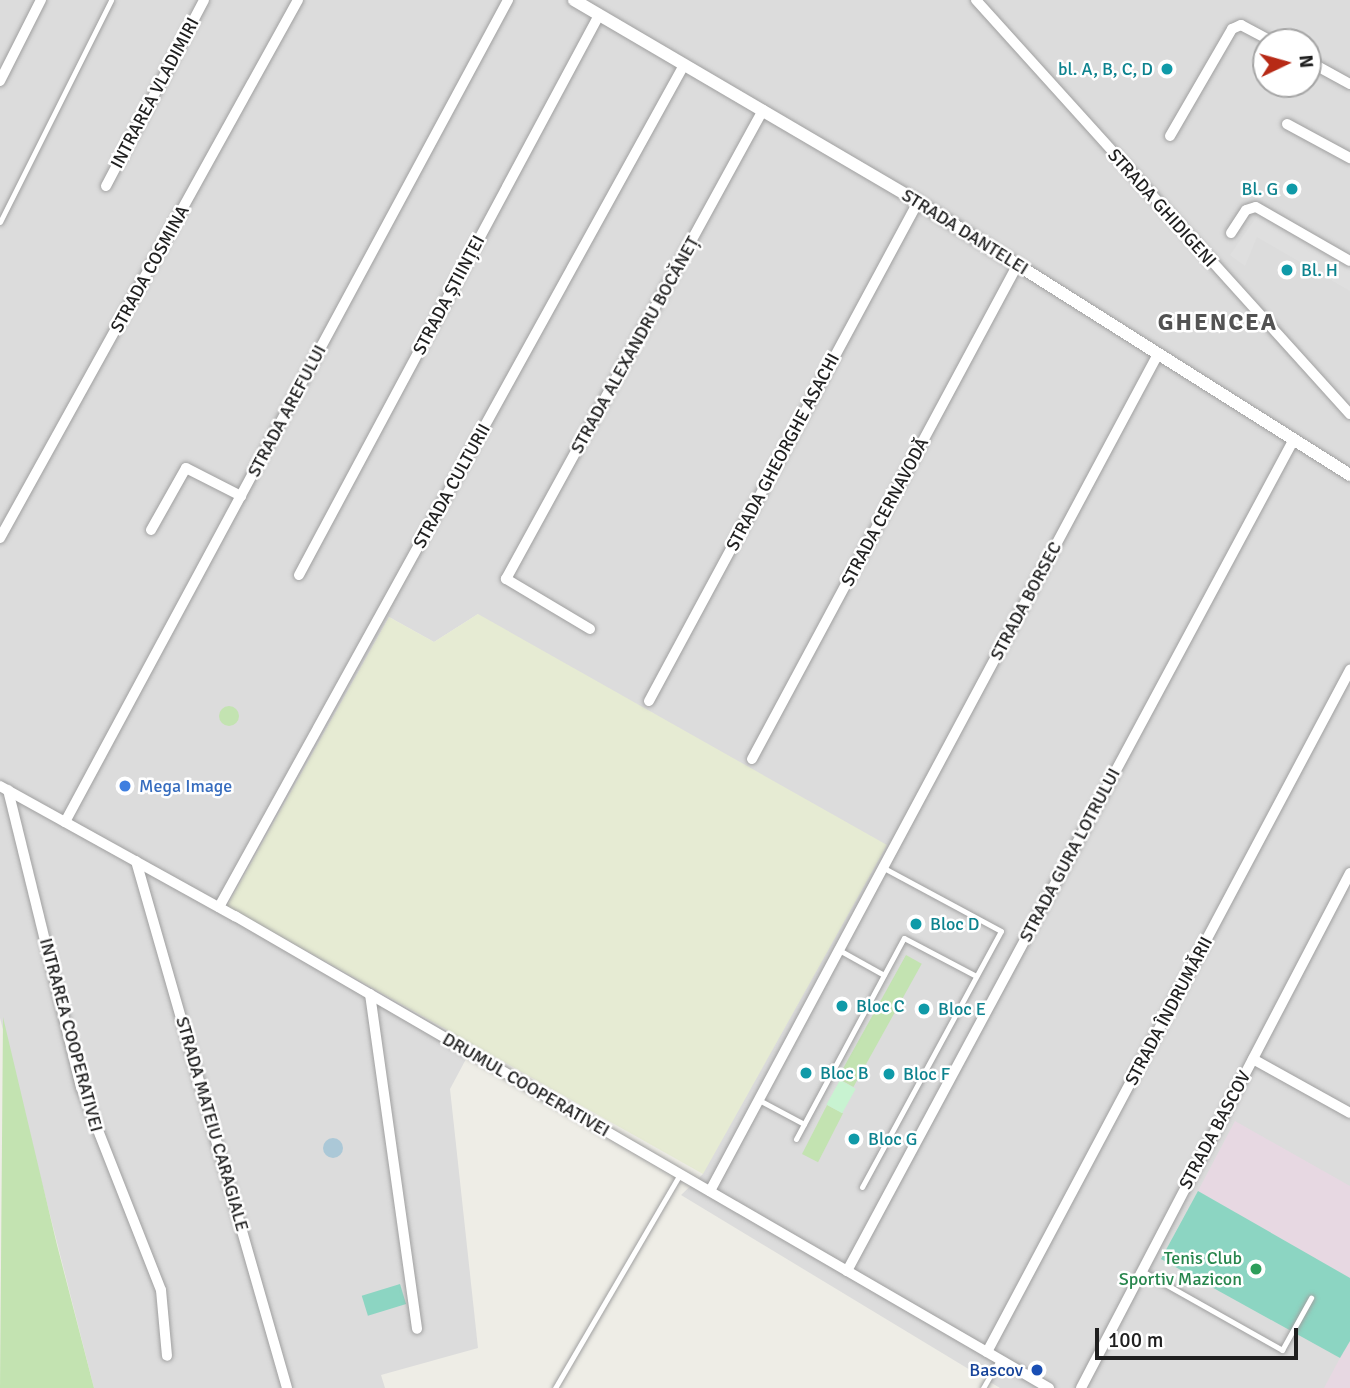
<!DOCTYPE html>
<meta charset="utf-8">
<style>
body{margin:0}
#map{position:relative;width:1350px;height:1388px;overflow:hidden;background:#eeede6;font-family:Signika,sans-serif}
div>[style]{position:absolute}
.residential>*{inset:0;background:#dcdcdc}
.industrial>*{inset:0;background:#e7d8e2}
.farmland>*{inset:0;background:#e6ebd3}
.grass>*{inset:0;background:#c3e3b1;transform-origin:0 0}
.round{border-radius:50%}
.park>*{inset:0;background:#c8f3d1;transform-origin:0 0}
.pitch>*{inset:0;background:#8cd5c2;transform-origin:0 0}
.parking>*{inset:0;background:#dfdfdf}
.water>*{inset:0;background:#abc8d7}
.roads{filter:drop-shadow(0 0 2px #a0a0a0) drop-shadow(0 0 2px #a0a0a0)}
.service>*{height:5px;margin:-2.5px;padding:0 2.5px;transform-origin:2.5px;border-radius:2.5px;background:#fff}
.minor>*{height:10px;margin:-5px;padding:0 5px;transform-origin:5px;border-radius:5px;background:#fff}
.tertiary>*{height:12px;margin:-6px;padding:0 6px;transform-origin:6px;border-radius:6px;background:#fff}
.dots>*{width:19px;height:19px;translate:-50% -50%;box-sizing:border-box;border:4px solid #fff;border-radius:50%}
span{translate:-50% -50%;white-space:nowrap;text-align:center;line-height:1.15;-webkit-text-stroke:5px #fff;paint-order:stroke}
.culture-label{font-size:18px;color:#0d838f}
.right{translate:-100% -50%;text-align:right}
.left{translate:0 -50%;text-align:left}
.street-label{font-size:18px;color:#1f1f1f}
.shop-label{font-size:18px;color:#366cbe}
.leisure-label{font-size:18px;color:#27864d}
.transit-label{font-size:18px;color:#164399}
.district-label{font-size:24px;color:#525252;font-weight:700;letter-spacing:2px}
.north{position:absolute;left:1252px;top:28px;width:70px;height:70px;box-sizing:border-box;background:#fff;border:2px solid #a5a5a5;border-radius:50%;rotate:85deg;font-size:19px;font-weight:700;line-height:28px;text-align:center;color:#1f1f1f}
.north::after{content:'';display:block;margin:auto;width:24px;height:32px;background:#b72a16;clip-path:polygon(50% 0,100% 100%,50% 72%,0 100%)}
.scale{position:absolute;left:1095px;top:1328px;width:203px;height:32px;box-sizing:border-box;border:4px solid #1f1f1f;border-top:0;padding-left:9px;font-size:21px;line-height:24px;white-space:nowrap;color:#1f1f1f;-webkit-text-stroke:5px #fff;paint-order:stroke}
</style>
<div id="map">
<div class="residential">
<div style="clip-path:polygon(evenodd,0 0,1350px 0,1350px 1388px,1000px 1388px,681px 1195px,703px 1174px,478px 614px,434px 642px,389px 617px,227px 905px,473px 1046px,450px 1089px,478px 1348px,381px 1375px,385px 1388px,94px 1388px,0 1018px,0 0,1266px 42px,1308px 42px,1308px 84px,1266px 84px,1266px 42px)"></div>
</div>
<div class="industrial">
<div style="clip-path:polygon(1235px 1121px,1350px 1186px,1350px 1278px,1198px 1191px)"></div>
<div style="clip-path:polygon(1350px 1341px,1350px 1388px,1324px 1388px,1340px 1358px)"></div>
</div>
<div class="farmland">
<div style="clip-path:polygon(478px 614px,887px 845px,703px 1174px,227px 906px,389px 617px,434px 642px)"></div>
</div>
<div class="grass">
<div class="round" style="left:219px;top:706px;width:20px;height:20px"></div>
<div style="left:906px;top:955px;width:18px;height:141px;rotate:29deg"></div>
<div style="clip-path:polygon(3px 1017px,57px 1245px,94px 1388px,0 1388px)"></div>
<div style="left:827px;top:1105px;width:18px;height:55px;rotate:27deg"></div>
</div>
<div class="park">
<div style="left:840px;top:1080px;width:18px;height:28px;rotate:29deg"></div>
</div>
<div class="pitch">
<div style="clip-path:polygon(1198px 1191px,1350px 1278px,1350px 1341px,1340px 1358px,1161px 1259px)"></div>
<div style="left:400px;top:1284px;width:21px;height:40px;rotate:73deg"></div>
</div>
<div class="parking">
<div style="clip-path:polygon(1261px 210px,1350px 261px,1350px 291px,1257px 237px,1245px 266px,1230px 255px)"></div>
</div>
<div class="water">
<div class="round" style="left:323px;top:1138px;width:20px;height:20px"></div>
</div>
<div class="roads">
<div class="service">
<div style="left:0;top:222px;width:248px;rotate:-63.4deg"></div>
<div style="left:839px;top:950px;width:51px;rotate:29.1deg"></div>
<div style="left:759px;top:1100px;width:51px;rotate:28.1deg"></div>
<div style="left:796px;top:1139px;width:228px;rotate:-61.8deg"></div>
<div style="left:904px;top:938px;width:81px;rotate:27.8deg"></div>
<div style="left:862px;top:1187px;width:291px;rotate:-61.5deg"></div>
<div style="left:1001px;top:931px;width:133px;rotate:-151.7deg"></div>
<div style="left:1142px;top:1271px;width:161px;rotate:29.4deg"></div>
<div style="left:1282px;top:1350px;width:60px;rotate:-60.9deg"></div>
<div style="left:555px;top:1388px;width:248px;rotate:-59.7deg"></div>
<div style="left:983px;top:1388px;width:32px;rotate:-60deg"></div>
</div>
<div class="minor">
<div style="left:976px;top:0;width:558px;rotate:47.91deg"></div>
<div style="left:1308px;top:61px;width:48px;rotate:28.7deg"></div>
<div style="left:0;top:81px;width:91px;rotate:-63.2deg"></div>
<div style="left:1287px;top:124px;width:72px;rotate:28.4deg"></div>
<div style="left:1170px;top:136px;width:124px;rotate:-59.9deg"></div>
<div style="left:1232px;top:29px;width:10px;rotate:-24deg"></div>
<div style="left:1241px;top:25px;width:36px;rotate:28deg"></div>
<div style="left:106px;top:186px;width:210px;rotate:-62.2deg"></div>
<div style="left:1231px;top:233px;width:27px;rotate:-57deg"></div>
<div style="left:1246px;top:210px;width:10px;rotate:-17deg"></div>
<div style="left:1256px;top:207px;width:108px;rotate:29.9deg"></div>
<div style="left:151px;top:530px;width:71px;rotate:-60.6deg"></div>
<div style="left:186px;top:468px;width:62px;rotate:27deg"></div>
<div style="left:0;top:538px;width:615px;rotate:-61.02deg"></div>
<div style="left:299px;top:575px;width:635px;rotate:-61.82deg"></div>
<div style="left:590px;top:629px;width:98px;rotate:-149.2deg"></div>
<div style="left:506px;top:579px;width:535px;rotate:-61.28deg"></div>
<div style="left:649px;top:701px;width:567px;rotate:-61.67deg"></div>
<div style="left:752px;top:759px;width:562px;rotate:-61.75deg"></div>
<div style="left:0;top:786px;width:269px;rotate:29deg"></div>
<div style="left:235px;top:916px;width:941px;rotate:30.11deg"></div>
<div style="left:8px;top:790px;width:306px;rotate:76.2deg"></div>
<div style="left:81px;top:1087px;width:218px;rotate:68.5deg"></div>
<div style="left:161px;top:1290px;width:66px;rotate:84.8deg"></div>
<div style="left:65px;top:822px;width:934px;rotate:-61.68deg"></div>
<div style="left:136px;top:861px;width:548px;rotate:74.01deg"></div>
<div style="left:219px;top:907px;width:962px;rotate:-61.09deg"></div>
<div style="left:370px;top:994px;width:338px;rotate:82deg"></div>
<div style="left:1253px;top:1059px;width:111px;rotate:29.1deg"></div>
<div style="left:710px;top:1191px;width:949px;rotate:-61.84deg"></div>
<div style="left:847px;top:1271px;width:944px;rotate:-61.75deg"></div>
<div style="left:987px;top:1352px;width:773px;rotate:-61.98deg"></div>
<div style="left:1081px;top:1388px;width:581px;rotate:-62.42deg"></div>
</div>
<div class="tertiary">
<div style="left:574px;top:0;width:399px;rotate:30.4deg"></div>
<div style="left:918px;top:202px;width:511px;rotate:32.29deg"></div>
</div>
</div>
<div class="dots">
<div style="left:1167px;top:69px;background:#0f9aa8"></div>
<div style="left:1292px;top:189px;background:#0f9aa8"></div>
<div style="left:1287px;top:270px;background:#0f9aa8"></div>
<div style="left:125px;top:786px;background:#3f7fe0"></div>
<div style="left:916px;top:924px;background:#0f9aa8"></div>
<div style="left:842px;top:1006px;background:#0f9aa8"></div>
<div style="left:924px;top:1009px;background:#0f9aa8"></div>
<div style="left:806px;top:1073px;background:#0f9aa8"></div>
<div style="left:889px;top:1074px;background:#0f9aa8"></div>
<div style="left:854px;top:1139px;background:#0f9aa8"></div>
<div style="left:1256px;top:1269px;background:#2e9e5b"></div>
<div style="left:1037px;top:1370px;background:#1a4fb4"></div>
</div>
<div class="culture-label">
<span class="right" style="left:1153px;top:69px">bl. A, B, C, D</span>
<span class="right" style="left:1278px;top:189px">Bl. G</span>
<span class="left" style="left:1301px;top:270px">Bl. H</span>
<span class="left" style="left:930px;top:924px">Bloc D</span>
<span class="left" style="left:856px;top:1006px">Bloc C</span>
<span class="left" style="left:938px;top:1009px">Bloc E</span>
<span class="left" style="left:820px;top:1073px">Bloc B</span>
<span class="left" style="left:903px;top:1074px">Bloc F</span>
<span class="left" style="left:868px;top:1139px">Bloc G</span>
</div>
<div class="street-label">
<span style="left:155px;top:93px;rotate:-62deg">INTRAREA VLADIMIRI</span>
<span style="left:1162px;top:208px;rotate:48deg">STRADA GHIDIGENI</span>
<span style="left:965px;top:232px;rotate:32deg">STRADA DANTELEI</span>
<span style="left:150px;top:269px;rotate:-61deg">STRADA COSMINA</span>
<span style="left:449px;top:295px;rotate:-62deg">STRADA ȘTIINȚEI</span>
<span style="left:635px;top:345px;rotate:-61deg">STRADA ALEXANDRU BOCĂNEȚ</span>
<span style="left:287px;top:411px;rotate:-62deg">STRADA AREFULUI</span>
<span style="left:783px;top:452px;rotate:-62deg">STRADA GHEORGHE ASACHI</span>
<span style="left:452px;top:486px;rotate:-61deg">STRADA CULTURII</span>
<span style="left:885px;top:512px;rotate:-62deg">STRADA CERNAVODĂ</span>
<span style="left:1026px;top:601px;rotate:-62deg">STRADA BORSEC</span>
<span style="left:1070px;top:855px;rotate:-62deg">STRADA GURA LOTRULUI</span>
<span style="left:1169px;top:1011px;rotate:-62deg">STRADA ÎNDRUMĂRII</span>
<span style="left:71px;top:1035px;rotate:75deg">INTRAREA COOPERATIVEI</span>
<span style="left:526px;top:1085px;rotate:30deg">DRUMUL COOPERATIVEI</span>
<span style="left:212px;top:1124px;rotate:74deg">STRADA MATEIU CARAGIALE</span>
<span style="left:1215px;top:1130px;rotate:-62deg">STRADA BASCOV</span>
</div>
<div class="shop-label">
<span class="left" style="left:139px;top:786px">Mega Image</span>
</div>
<div class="leisure-label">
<span class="right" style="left:1242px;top:1269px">Tenis Club<br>Sportiv Mazicon</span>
</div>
<div class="transit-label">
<span class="right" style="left:1023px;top:1370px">Bascov</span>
</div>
<div class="district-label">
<span style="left:1218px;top:323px">GHENCEA</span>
</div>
<div class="north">N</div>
<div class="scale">100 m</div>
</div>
